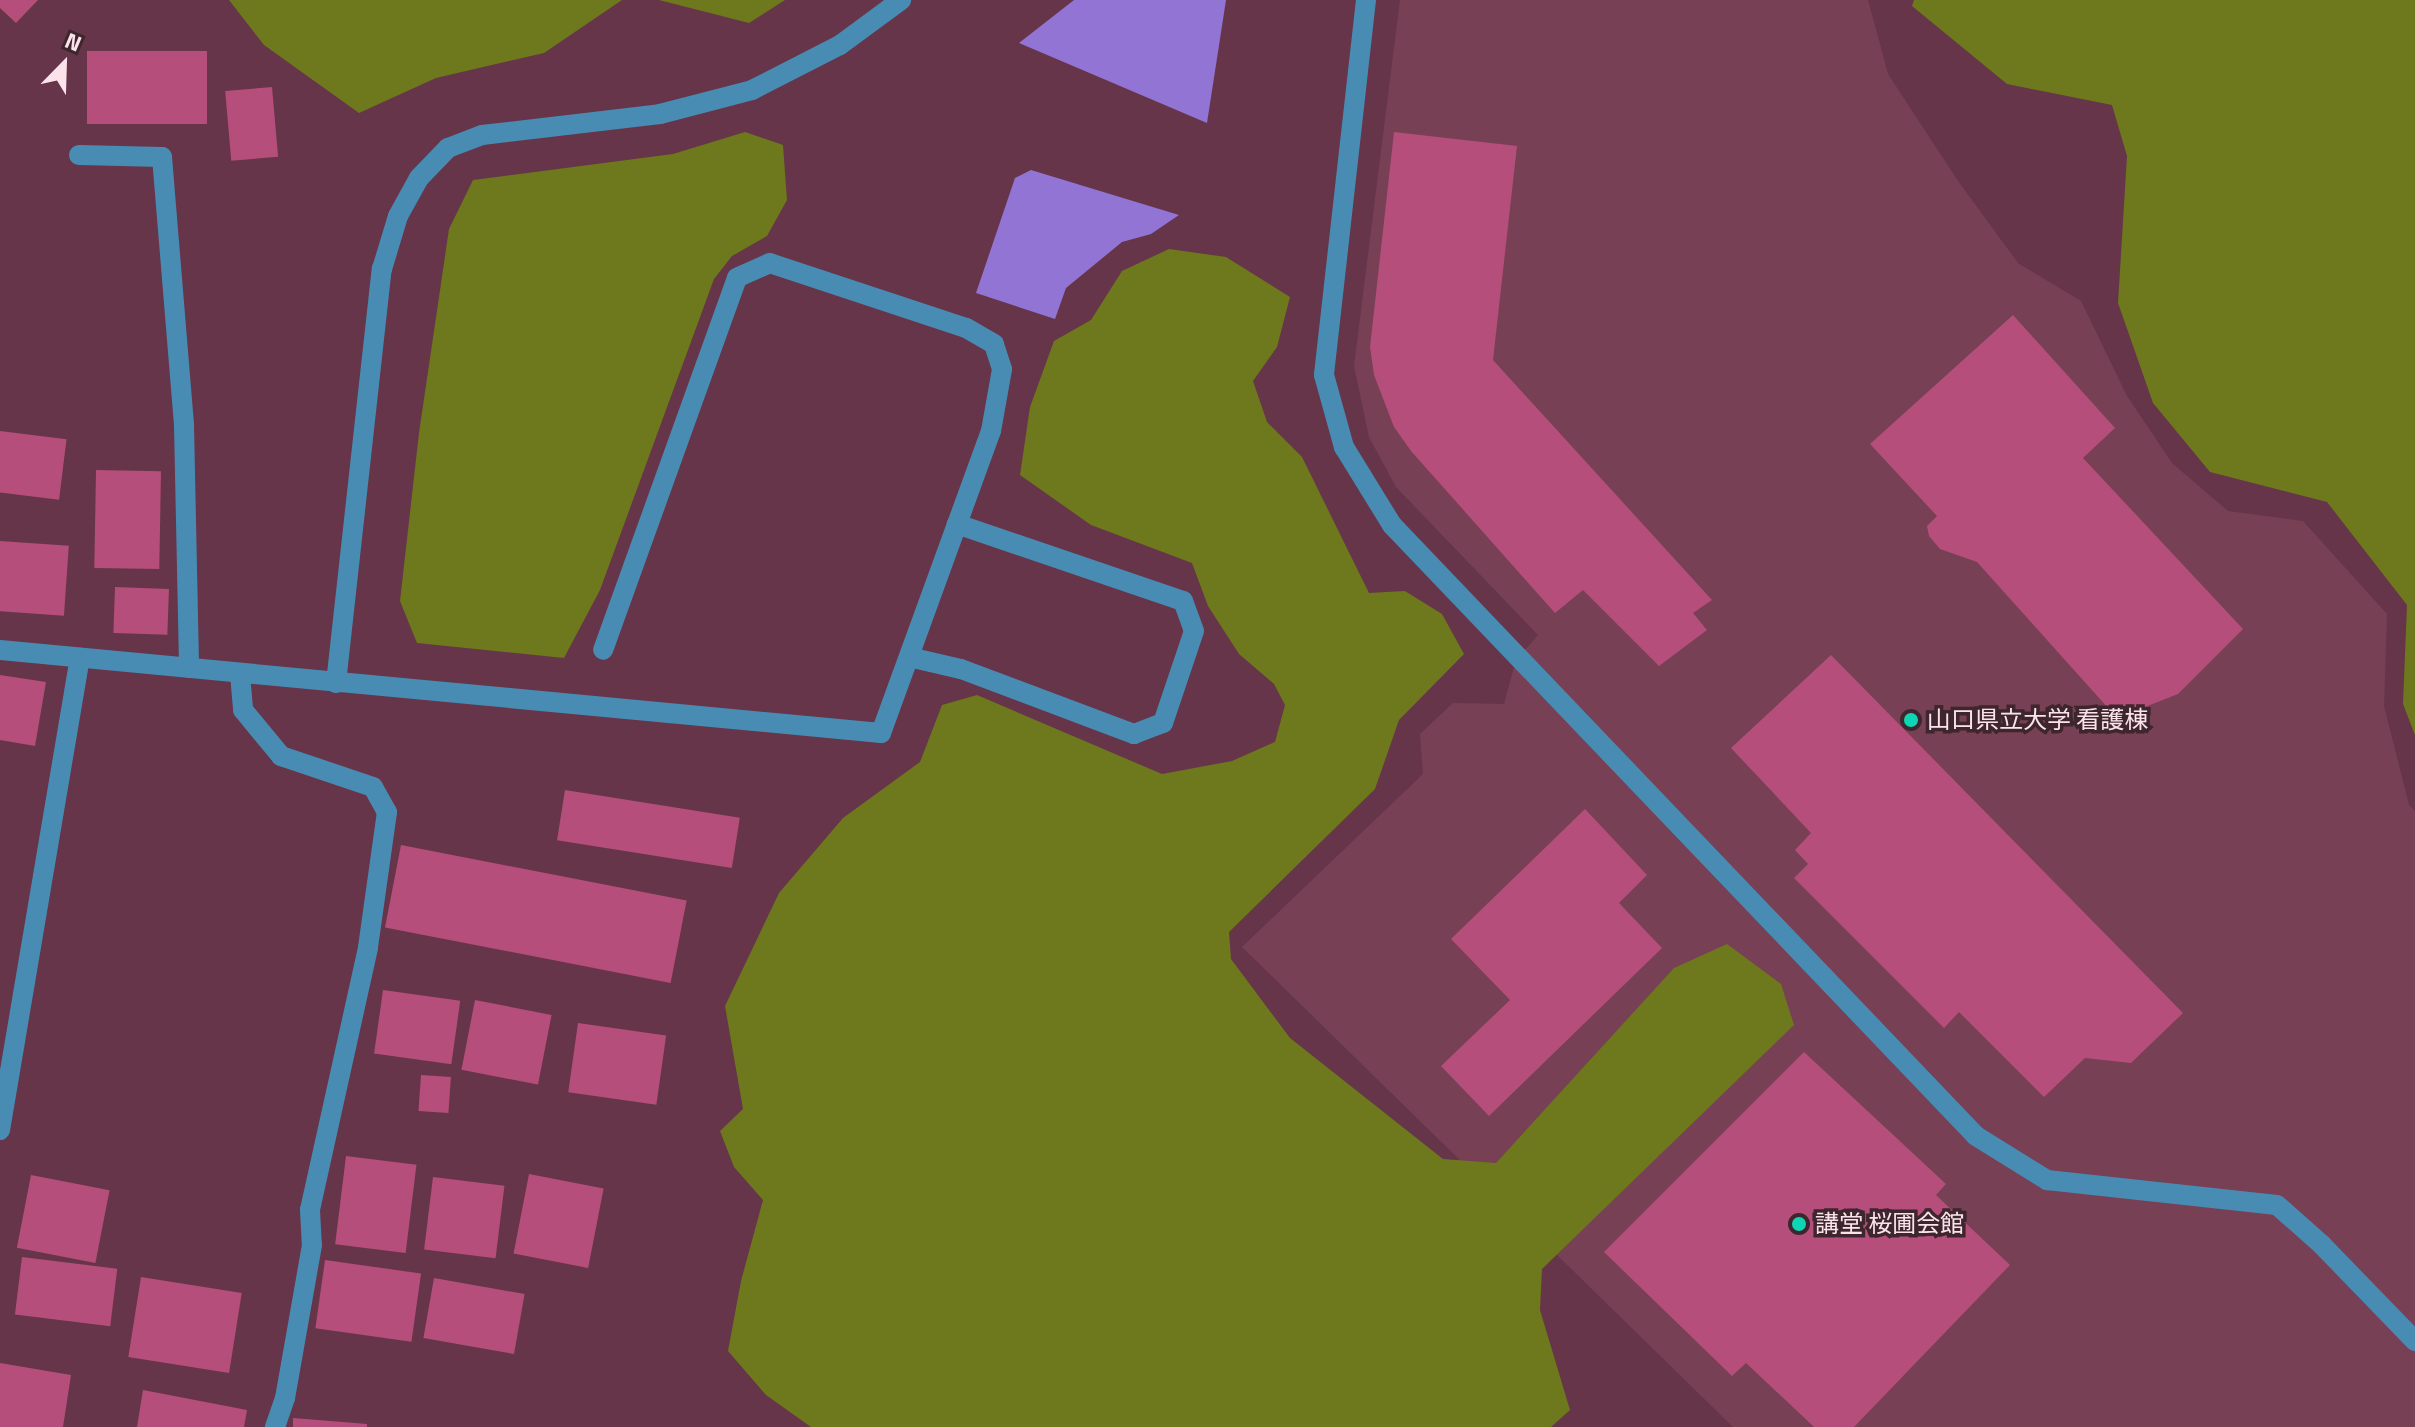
<!DOCTYPE html>
<meta charset="utf-8">
<style>
body{margin:0}
#map{position:relative;width:2415px;height:1427px;overflow:hidden;background:#663549;font-family:"Titillium Web","Noto Sans JP",sans-serif}
div>[style]{position:absolute}
.built>*{inset:0;background:#774055}
.forest>*{inset:0;background:#6e781c}
.water>*{inset:0;background:#9274d4}
.building>*{inset:0;background:#b54e7a;transform-origin:0 0}
.minor>*{height:20px;margin:-10px;padding:0 10px;transform-origin:10px;border-radius:10px;background:#498cb3}
.dots>*{width:22px;height:22px;translate:-50% -50%;box-sizing:border-box;border:4px solid #3d262e;border-radius:50%}
span{translate:-50% -50%;white-space:nowrap;text-align:center;line-height:1.15;-webkit-text-stroke:7px #3d262e;paint-order:stroke}
.poi-label{font-size:24px;color:#fce3eb}
.left{translate:0 -50%;text-align:left}
.north{position:absolute;left:24px;top:24px;width:80px;height:80px;-webkit-text-stroke:6px #3d262e;paint-order:stroke;rotate:23deg;font-size:22px;font-weight:700;line-height:32px;text-align:center;color:#fce3eb}
.north::after{content:'';display:block;margin:auto;width:28px;height:36px;background:#fce3eb;clip-path:polygon(50% 0,100% 100%,50% 72%,0 100%)}
</style>
<div id="map">
<div class="built">
<div style="clip-path:polygon(1400px 0,1868px 0,1888px 74px,1958px 181px,2018px 263px,2081px 301px,2127px 396px,2172px 463px,2228px 511px,2303px 521px,2387px 614px,2384px 706px,2409px 805px,2415px 811px,2415px 1427px,1733px 1427px,1242px 947px,1423px 774px,1420px 734px,1453px 703px,1504px 704px,1516px 660px,1538px 635px,1396px 487px,1369px 437px,1354px 366px)"></div>
</div>
<div class="forest">
<div style="clip-path:polygon(229px 0,622px 0,544px 53px,436px 78px,359px 113px,264px 45px)"></div>
<div style="clip-path:polygon(659px 0,785px 0,749px 23px)"></div>
<div style="clip-path:polygon(1914px 0,2415px 0,2415px 735px,2403px 704px,2407px 605px,2327px 502px,2210px 472px,2153px 403px,2118px 303px,2127px 156px,2112px 105px,2007px 84px,1912px 6px)"></div>
<div style="clip-path:polygon(745px 132px,783px 145px,787px 200px,767px 236px,732px 256px,714px 279px,600px 590px,564px 658px,417px 643px,400px 601px,419px 433px,449px 229px,473px 180px,673px 154px)"></div>
<div style="clip-path:polygon(1169px 249px,1226px 257px,1290px 297px,1277px 347px,1253px 381px,1267px 422px,1302px 457px,1369px 593px,1405px 591px,1442px 614px,1464px 654px,1399px 720px,1375px 789px,1229px 932px,1231px 959px,1290px 1038px,1443px 1159px,1496px 1163px,1674px 968px,1727px 944px,1781px 984px,1794px 1025px,1542px 1269px,1540px 1310px,1570px 1410px,1551px 1427px,811px 1427px,766px 1395px,728px 1351px,741px 1281px,763px 1200px,734px 1167px,720px 1131px,743px 1109px,725px 1006px,779px 893px,843px 818px,920px 762px,942px 705px,977px 695px,1162px 774px,1232px 761px,1275px 742px,1285px 705px,1274px 684px,1239px 654px,1208px 606px,1192px 563px,1091px 525px,1020px 475px,1030px 407px,1054px 341px,1091px 320px,1122px 271px)"></div>
</div>
<div class="water">
<div style="clip-path:polygon(1074px 0,1226px 0,1207px 123px,1019px 43px)"></div>
<div style="clip-path:polygon(1031px 170px,1179px 215px,1151px 234px,1122px 242px,1066px 288px,1055px 319px,976px 293px,1015px 178px)"></div>
</div>
<div class="building">
<div style="clip-path:polygon(0 0,38px 0,16px 23px,0 8px)"></div>
<div style="left:87px;top:51px;width:120px;height:73px"></div>
<div style="left:272px;top:87px;width:70px;height:47px;rotate:85deg"></div>
<div style="clip-path:polygon(1394px 132px,1517px 146px,1493px 360px,1712px 600px,1693px 613px,1707px 630px,1659px 666px,1583px 590px,1555px 613px,1411px 451px,1394px 427px,1374px 375px,1370px 347px)"></div>
<div style="clip-path:polygon(2013px 315px,2115px 428px,2083px 458px,2243px 629px,2178px 694px,2117px 718px,1977px 562px,1940px 549px,1929px 536px,1927px 526px,1937px 516px,1870px 444px)"></div>
<div style="left:0;top:431px;width:67px;height:61px;rotate:7deg"></div>
<div style="left:96px;top:470px;width:65px;height:98px;rotate:1deg"></div>
<div style="left:0;top:541px;width:69px;height:70px;rotate:4deg"></div>
<div style="left:115px;top:587px;width:54px;height:46px;rotate:2deg"></div>
<div style="clip-path:polygon(1831px 655px,2183px 1013px,2131px 1063px,2085px 1058px,2044px 1097px,1959px 1012px,1944px 1028px,1794px 878px,1808px 864px,1795px 850px,1811px 833px,1731px 748px)"></div>
<div style="clip-path:polygon(0 675px,46px 682px,35px 746px,0 740px)"></div>
<div style="left:565px;top:790px;width:177px;height:51px;rotate:9deg"></div>
<div style="clip-path:polygon(1585px 809px,1647px 875px,1619px 903px,1662px 948px,1489px 1116px,1441px 1066px,1510px 1000px,1451px 939px)"></div>
<div style="left:401px;top:845px;width:291px;height:84px;rotate:11deg"></div>
<div style="left:383px;top:990px;width:78px;height:64px;rotate:8deg"></div>
<div style="left:475px;top:1000px;width:78px;height:71px;rotate:11deg"></div>
<div style="left:578px;top:1023px;width:89px;height:70px;rotate:8deg"></div>
<div style="clip-path:polygon(1804px 1052px,1946px 1184px,1936px 1195px,2010px 1265px,1854px 1427px,1814px 1427px,1746px 1363px,1732px 1376px,1604px 1252px)"></div>
<div style="left:421px;top:1075px;width:30px;height:36px;rotate:4deg"></div>
<div style="left:346px;top:1156px;width:71px;height:89px;rotate:7deg"></div>
<div style="left:529px;top:1174px;width:76px;height:81px;rotate:11deg"></div>
<div style="left:31px;top:1175px;width:80px;height:74px;rotate:11deg"></div>
<div style="left:433px;top:1177px;width:72px;height:73px;rotate:7deg"></div>
<div style="left:22px;top:1257px;width:96px;height:58px;rotate:7deg"></div>
<div style="left:325px;top:1260px;width:97px;height:69px;rotate:8deg"></div>
<div style="left:141px;top:1277px;width:102px;height:81px;rotate:9deg"></div>
<div style="left:434px;top:1278px;width:92px;height:61px;rotate:10deg"></div>
<div style="clip-path:polygon(0 1363px,71px 1375px,63px 1427px,0 1427px)"></div>
<div style="clip-path:polygon(143px 1390px,247px 1410px,244px 1427px,137px 1427px)"></div>
<div style="clip-path:polygon(293px 1418px,367px 1424px,367px 1427px,293px 1427px)"></div>
</div>
<div class="minor">
<div style="left:1366px;top:0;width:377px;rotate:96.4deg"></div>
<div style="left:1324px;top:375px;width:75px;rotate:74.5deg"></div>
<div style="left:1344px;top:447px;width:92px;rotate:58.4deg"></div>
<div style="left:1392px;top:525px;width:845px;rotate:46.29deg"></div>
<div style="left:1976px;top:1136px;width:84px;rotate:31.8deg"></div>
<div style="left:2047px;top:1180px;width:231px;rotate:6.2deg"></div>
<div style="left:2277px;top:1205px;width:60px;rotate:41.6deg"></div>
<div style="left:2322px;top:1245px;width:134px;rotate:45.9deg"></div>
<div style="left:79px;top:155px;width:83px;rotate:1.4deg"></div>
<div style="left:162px;top:157px;width:269px;rotate:85.3deg"></div>
<div style="left:184px;top:425px;width:243px;rotate:88.8deg"></div>
<div style="left:0;top:650px;width:885px;rotate:5.38deg"></div>
<div style="left:881px;top:733px;width:321px;rotate:-70deg"></div>
<div style="left:991px;top:431px;width:63px;rotate:-79.9deg"></div>
<div style="left:1002px;top:369px;width:26px;rotate:-108deg"></div>
<div style="left:994px;top:344px;width:32px;rotate:-150deg"></div>
<div style="left:966px;top:328px;width:206px;rotate:-161.7deg"></div>
<div style="left:770px;top:263px;width:36px;rotate:156deg"></div>
<div style="left:737px;top:278px;width:395px;rotate:109.8deg"></div>
<div style="left:909px;top:657px;width:53px;rotate:13deg"></div>
<div style="left:961px;top:669px;width:185px;rotate:20.6deg"></div>
<div style="left:1134px;top:734px;width:31px;rotate:-21deg"></div>
<div style="left:1163px;top:723px;width:97px;rotate:-71.4deg"></div>
<div style="left:1194px;top:631px;width:32px;rotate:-110deg"></div>
<div style="left:1183px;top:601px;width:239px;rotate:-161.2deg"></div>
<div style="left:240px;top:674px;width:36px;rotate:85deg"></div>
<div style="left:243px;top:710px;width:60px;rotate:50.4deg"></div>
<div style="left:281px;top:756px;width:97px;rotate:18.6deg"></div>
<div style="left:373px;top:787px;width:29px;rotate:61deg"></div>
<div style="left:387px;top:812px;width:137px;rotate:98deg"></div>
<div style="left:368px;top:948px;width:268px;rotate:102.5deg"></div>
<div style="left:310px;top:1210px;width:35px;rotate:87deg"></div>
<div style="left:312px;top:1245px;width:155px;rotate:100deg"></div>
<div style="left:285px;top:1398px;width:31px;rotate:109deg"></div>
<div style="left:336px;top:683px;width:417px;rotate:-83.7deg"></div>
<div style="left:382px;top:269px;width:55px;rotate:-73.2deg"></div>
<div style="left:398px;top:216px;width:43px;rotate:-61.1deg"></div>
<div style="left:419px;top:178px;width:42px;rotate:-46deg"></div>
<div style="left:448px;top:148px;width:36px;rotate:-21deg"></div>
<div style="left:482px;top:135px;width:179px;rotate:-6.7deg"></div>
<div style="left:660px;top:114px;width:95px;rotate:-14.6deg"></div>
<div style="left:752px;top:90px;width:99px;rotate:-27.1deg"></div>
<div style="left:840px;top:45px;width:76px;rotate:-36.4deg"></div>
<div style="left:0;top:1130px;width:479px;rotate:-80.4deg"></div>
</div>
<div class="dots">
<div style="left:1911px;top:720px;background:#10d5b4"></div>
<div style="left:1799px;top:1224px;background:#10d5b4"></div>
</div>
<div class="poi-label">
<span class="left" style="left:1927px;top:720px">山口県立大学 看護棟</span>
<span class="left" style="left:1815px;top:1224px">講堂 桜圃会館</span>
</div>
<div class="north">N</div>
</div>
